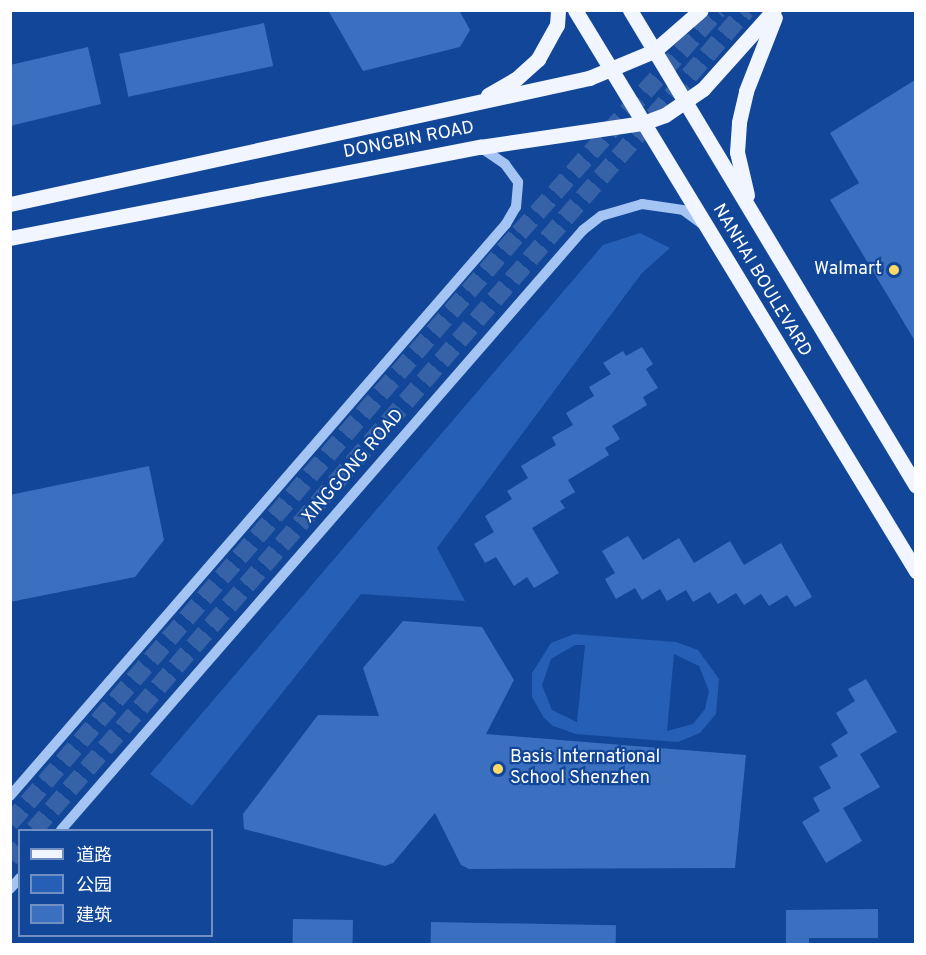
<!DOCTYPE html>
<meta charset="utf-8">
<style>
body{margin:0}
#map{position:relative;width:926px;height:955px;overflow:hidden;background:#124698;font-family:Overpass,"Noto Sans SC",sans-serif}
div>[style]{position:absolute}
.green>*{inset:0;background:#255fb6}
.building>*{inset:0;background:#3b70c0;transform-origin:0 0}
.motorway-tunnel>*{height:18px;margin-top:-9px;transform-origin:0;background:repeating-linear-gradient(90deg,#3662a7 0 18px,transparent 0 27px)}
.tertiary>*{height:10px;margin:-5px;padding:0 5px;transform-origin:5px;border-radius:5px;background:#a4c4f3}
.primary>*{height:15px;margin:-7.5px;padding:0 7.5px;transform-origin:7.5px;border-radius:7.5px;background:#f0f5ff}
.dots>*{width:16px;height:16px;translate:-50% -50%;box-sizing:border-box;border:3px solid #124698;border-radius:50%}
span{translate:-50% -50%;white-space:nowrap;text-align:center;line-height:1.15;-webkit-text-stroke:4.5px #124698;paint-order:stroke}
.street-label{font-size:18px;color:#fff}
.poi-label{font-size:18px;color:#fff}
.right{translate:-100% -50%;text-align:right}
.left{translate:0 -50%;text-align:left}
.frame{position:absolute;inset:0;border:12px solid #fff;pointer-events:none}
.legend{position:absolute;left:18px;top:829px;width:195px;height:108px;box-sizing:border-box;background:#124698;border:2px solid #7190c1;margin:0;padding:8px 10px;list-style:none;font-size:18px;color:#fff}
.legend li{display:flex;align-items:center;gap:12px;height:30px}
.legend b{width:30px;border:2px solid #7190c1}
</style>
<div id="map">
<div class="green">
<div style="clip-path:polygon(640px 233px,670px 248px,642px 273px,437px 548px,465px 601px,361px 594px,192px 806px,150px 774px,603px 245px)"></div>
<div style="clip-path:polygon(evenodd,574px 634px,676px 642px,698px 650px,719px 679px,716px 714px,700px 733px,678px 742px,576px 734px,553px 726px,544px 718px,532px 697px,532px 673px,551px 643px,574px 634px,575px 645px,585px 645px,577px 722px,552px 710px,542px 685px,551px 659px,575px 645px,574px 634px,674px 654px,699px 666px,709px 691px,705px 709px,693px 724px,667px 731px,674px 654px)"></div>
</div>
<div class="building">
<div style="clip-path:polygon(328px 10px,459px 10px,470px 30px,460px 47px,363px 71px)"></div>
<div style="left:264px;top:23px;width:44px;height:148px;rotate:78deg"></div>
<div style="clip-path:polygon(88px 47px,101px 104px,10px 126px,10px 65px)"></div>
<div style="clip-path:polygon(915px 80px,915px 341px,830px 200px,859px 183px,830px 133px)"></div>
<div style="clip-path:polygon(642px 347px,653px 364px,646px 369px,658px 388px,643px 397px,647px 405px,612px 426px,620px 439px,605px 448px,609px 455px,568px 480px,575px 492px,560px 501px,565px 508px,532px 528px,559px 573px,534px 588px,527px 577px,514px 586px,496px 557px,485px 563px,474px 544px,494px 532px,485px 516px,512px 499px,507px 491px,528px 478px,521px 466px,556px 445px,552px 437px,573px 425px,566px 413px,594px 396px,589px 387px,611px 374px,603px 363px,623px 351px,626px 356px)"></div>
<div style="clip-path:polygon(149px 466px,164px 540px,135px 577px,10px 602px,10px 495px)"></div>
<div style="clip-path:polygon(628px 536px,643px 560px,679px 538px,694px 563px,730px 541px,744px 565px,781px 543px,812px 597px,795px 607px,787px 595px,769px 606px,761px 594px,744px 605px,736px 593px,718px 604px,710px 592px,693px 602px,686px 590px,667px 601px,660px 589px,642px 600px,635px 588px,616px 599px,605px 579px,615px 573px,602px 551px)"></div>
<div style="clip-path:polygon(403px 621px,482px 627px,514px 680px,486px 734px,746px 755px,735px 868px,469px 869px,461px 865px,435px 813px,393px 863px,385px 866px,244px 829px,243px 814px,318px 715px,379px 716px,363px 668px)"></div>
<div style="clip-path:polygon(866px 679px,897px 732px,860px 754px,880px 787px,843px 808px,862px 841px,826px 863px,802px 822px,820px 811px,813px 798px,831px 788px,819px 767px,838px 756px,831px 744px,848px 733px,836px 713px,855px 701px,848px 689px)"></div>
<div style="clip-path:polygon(878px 909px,878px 938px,809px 938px,809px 945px,786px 945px,786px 910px)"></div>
<div style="left:293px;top:919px;width:60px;height:26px;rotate:1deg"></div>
<div style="left:431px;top:922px;width:185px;height:23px;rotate:1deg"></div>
</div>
<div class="motorway-tunnel">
<div style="left:10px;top:823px;width:779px;rotate:-49.22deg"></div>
<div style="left:519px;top:233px;width:299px;rotate:-48.3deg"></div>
<div style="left:34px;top:830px;width:1086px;rotate:-49.03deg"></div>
<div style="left:10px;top:858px;width:14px;rotate:-45deg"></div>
</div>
<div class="tertiary">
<div style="left:10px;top:796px;width:757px;rotate:-49.07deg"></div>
<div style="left:506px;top:224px;width:20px;rotate:-60deg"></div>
<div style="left:516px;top:207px;width:25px;rotate:-85deg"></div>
<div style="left:518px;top:182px;width:22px;rotate:-126deg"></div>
<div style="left:505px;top:164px;width:30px;rotate:-146deg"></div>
<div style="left:61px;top:830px;width:795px;rotate:-48.98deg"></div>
<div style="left:583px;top:230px;width:23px;rotate:-38deg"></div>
<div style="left:601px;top:216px;width:43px;rotate:-16.3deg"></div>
<div style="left:642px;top:204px;width:41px;rotate:8.3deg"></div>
<div style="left:683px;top:210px;width:24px;rotate:36deg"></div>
<div style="left:10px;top:889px;width:15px;rotate:-48deg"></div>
</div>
<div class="primary">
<div style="left:575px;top:10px;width:657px;rotate:58.71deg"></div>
<div style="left:630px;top:10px;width:555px;rotate:59deg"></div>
<div style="left:488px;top:95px;width:32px;rotate:-30deg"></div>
<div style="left:516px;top:79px;width:30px;rotate:-42deg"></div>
<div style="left:538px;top:59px;width:39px;rotate:-61deg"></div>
<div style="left:557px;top:25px;width:15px;rotate:-86deg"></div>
<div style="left:747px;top:195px;width:44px;rotate:-103.1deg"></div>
<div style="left:737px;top:152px;width:30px;rotate:-86deg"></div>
<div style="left:739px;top:122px;width:32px;rotate:-77deg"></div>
<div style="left:746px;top:91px;width:79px;rotate:-68.6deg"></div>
<div style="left:10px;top:204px;width:593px;rotate:-12.28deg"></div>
<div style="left:589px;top:78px;width:70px;rotate:-22.6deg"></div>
<div style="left:654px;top:51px;width:62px;rotate:-41.1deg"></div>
<div style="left:10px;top:238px;width:479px;rotate:-11deg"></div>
<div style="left:480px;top:147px;width:165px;rotate:-8.4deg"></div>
<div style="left:643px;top:123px;width:23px;rotate:-20deg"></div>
<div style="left:665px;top:115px;width:46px;rotate:-34.4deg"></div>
<div style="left:703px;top:89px;width:106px;rotate:-48.1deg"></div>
</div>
<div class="dots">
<div style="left:894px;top:270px;background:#ffda66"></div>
<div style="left:498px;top:769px;background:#ffda66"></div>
</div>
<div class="street-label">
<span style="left:409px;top:141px;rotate:-11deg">DONGBIN ROAD</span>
<span style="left:761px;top:281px;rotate:59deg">NANHAI BOULEVARD</span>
<span style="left:354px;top:467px;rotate:-49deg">XINGGONG ROAD</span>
</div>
<div class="poi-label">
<span class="right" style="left:882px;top:270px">Walmart</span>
<span class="left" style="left:510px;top:769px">Basis International<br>School Shenzhen</span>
</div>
<div class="frame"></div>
<ul class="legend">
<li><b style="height:8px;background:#f0f5ff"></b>道路</li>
<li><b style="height:16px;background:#255fb6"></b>公园</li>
<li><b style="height:16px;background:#3b70c0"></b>建筑</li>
</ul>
</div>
